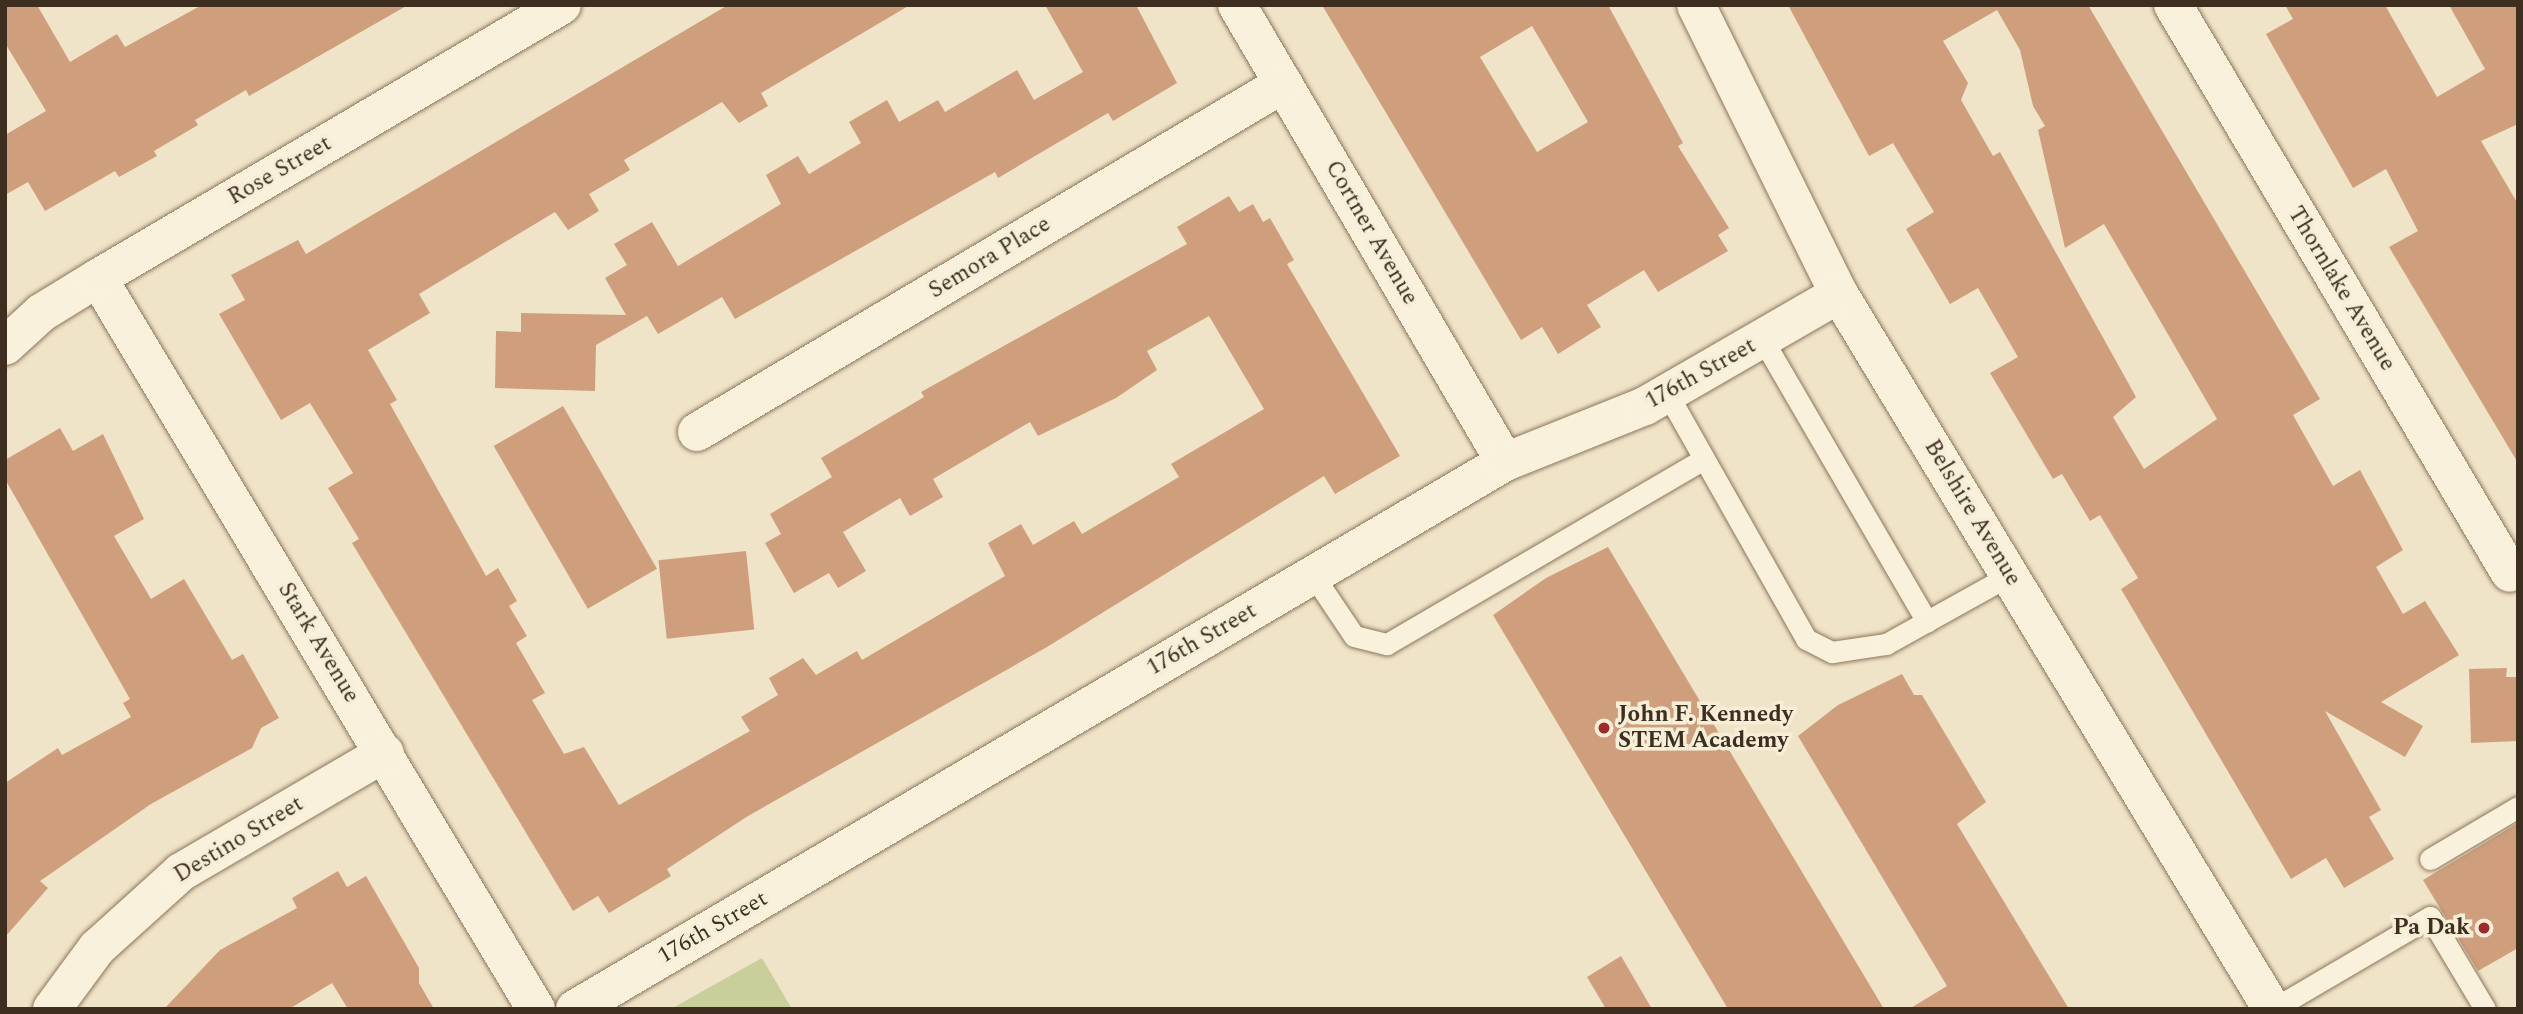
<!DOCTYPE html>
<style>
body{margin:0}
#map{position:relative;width:2523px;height:1014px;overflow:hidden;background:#f0e4c8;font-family:Spectral,serif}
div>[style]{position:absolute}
.green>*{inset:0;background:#c9cf9b}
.building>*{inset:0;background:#cf9f7d;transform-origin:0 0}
.roads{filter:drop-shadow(0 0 2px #8d765c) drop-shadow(0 0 2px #8d765c)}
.lane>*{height:21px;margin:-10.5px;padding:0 10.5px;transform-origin:10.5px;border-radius:10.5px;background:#faf1dc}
.street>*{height:38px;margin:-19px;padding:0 19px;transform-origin:19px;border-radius:19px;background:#faf1dc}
.dots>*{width:19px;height:19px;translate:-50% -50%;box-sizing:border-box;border:4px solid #f7eed8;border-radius:50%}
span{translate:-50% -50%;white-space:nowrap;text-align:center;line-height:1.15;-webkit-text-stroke:7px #f7eed8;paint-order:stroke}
.street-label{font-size:23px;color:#3d2e20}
.poi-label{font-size:23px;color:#3d2e20;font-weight:700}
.left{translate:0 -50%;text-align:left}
.right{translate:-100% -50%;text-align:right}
.frame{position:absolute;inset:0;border:7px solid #3d2e20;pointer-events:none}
</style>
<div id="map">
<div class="green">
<div style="clip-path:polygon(762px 958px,792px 1009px,671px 1009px,726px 978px)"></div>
</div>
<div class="building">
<div style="clip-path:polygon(5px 5px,37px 5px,70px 62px,117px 34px,125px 47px,202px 5px,408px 5px,249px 96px,246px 90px,195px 120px,198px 125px,154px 151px,157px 156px,119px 177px,115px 171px,45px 211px,28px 182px,5px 195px,5px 135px,46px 111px,5px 43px)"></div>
<div style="clip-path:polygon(728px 5px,910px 5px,761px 93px,768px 106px,739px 123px,722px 102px,624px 160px,630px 170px,589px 194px,599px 211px,568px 230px,555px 212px,457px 271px,419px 294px,430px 313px,368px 350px,397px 400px,390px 404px,486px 576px,498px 568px,517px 601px,509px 606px,527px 636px,516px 643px,545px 693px,532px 700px,564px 754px,584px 747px,619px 805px,750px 731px,741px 717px,778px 695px,769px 678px,803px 658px,816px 675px,857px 651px,862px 660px,1005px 576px,988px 543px,1021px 524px,1033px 545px,1074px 521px,1082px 534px,1179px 477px,1171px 464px,1264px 409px,1209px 316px,1147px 351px,1157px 370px,1116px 398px,1038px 436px,1030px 422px,933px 479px,943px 497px,910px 516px,900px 498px,843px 532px,866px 571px,838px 588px,829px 573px,794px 593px,765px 543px,781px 534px,770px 514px,832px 477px,821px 458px,924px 397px,921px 392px,1187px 244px,1177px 227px,1229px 196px,1239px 212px,1253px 204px,1263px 222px,1270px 218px,1294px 260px,1287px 264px,1400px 456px,1335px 494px,1324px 476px,1047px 647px,748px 816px,667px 869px,671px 876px,609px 913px,598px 896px,573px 911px,352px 543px,359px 539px,328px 488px,353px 473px,310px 403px,281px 420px,219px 314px,245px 300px,231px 275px,298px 240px,306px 254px)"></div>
<div style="clip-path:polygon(1045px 5px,1136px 5px,1177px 83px,1113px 121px,1108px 113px,998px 178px,995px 172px,735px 319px,722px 297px,658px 334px,647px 316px,596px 345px,595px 391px,495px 388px,496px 331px,521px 332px,521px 313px,626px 315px,605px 278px,627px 265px,614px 244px,652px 222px,678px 266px,781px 204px,766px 175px,798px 156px,809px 174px,861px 143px,849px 122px,887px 100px,899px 122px,938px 100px,945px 112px,1017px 70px,1034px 100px,1083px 72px)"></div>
<div style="clip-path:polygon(evenodd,1322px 5px,1608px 5px,1683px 143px,1678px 146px,1729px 228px,1718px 235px,1728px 251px,1658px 292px,1644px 270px,1587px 305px,1601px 327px,1558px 354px,1542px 327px,1521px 340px,1322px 5px,1532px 26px,1588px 122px,1537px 152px,1480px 57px,1532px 26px)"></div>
<div style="clip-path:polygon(evenodd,1788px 5px,2088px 5px,2320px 399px,2293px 415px,2333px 486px,2360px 470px,2403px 550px,2376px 567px,2403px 614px,2425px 601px,2459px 655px,2381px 702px,2423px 726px,2405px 757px,2325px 711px,2381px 810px,2369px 817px,2394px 859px,2344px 888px,2326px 858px,2291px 879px,2121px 589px,2138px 578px,2100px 515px,2090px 521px,2062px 474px,2053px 479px,1990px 373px,2018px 357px,1978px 288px,1950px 304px,1906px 229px,1934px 212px,1893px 143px,1869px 156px,1788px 5px,1997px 10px,2020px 50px,2033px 106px,2045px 126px,2038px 130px,2065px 248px,2104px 224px,2217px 419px,2144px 469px,2113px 417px,2136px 397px,2000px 152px,1993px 156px,1961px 100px,1968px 83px,1943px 41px,1997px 10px)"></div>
<div style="clip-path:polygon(2285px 5px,2385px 5px,2437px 97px,2485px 69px,2449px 5px,2518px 5px,2518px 124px,2481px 141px,2518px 204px,2518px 463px,2389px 247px,2418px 231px,2386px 169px,2353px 188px,2266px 34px,2293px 19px)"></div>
<div style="left:563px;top:406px;width:188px;height:80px;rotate:60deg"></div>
<div style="clip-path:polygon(60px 428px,73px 451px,103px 434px,144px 519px,114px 536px,151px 599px,184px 579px,232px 660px,243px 654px,279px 718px,261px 728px,252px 748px,151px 804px,40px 881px,48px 888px,5px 937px,5px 783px,58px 748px,62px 755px,131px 717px,123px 703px,130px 699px,5px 479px,5px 460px)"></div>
<div style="clip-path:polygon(1608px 547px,1741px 770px,1884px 1009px,1728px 1009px,1493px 615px,1546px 578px)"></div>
<div style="left:746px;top:551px;width:79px;height:88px;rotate:84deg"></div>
<div style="clip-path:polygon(2507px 668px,2506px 677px,2518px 677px,2518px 741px,2471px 743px,2469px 669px)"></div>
<div style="clip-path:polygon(1902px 674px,1914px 695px,1922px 695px,1986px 802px,1957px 824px,2069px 1009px,1909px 1009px,1947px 986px,1798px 736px,1838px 705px)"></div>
<div style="clip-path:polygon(2518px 823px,2518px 948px,2478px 971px,2423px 880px)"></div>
<div style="clip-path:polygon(338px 871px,347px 887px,366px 876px,419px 968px,419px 983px,434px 1009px,348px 1009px,332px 983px,289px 1009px,164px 1009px,220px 950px,297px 908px,292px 898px)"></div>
<div style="clip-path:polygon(1621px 956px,1652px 1009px,1606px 1009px,1587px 977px)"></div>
</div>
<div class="roads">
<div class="lane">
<div style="left:1763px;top:340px;width:326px;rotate:59.8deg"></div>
<div style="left:1667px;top:393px;width:283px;rotate:60.5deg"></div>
<div style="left:1806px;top:639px;width:29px;rotate:27deg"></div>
<div style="left:1832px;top:652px;width:55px;rotate:-8.4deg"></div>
<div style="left:1886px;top:644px;width:142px;rotate:-29.1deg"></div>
<div style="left:1313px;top:575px;width:73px;rotate:56.1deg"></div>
<div style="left:1354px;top:636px;width:34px;rotate:14deg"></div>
<div style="left:1387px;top:644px;width:367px;rotate:-30.3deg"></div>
<div style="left:2430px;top:859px;width:102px;rotate:-30.6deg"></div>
<div style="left:2273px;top:1009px;width:182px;rotate:-30.4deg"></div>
<div style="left:2430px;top:917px;width:107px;rotate:59.1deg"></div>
</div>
<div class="street">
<div style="left:1237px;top:5px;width:530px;rotate:59.61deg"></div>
<div style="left:1696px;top:5px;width:322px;rotate:63.7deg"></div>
<div style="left:1839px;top:294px;width:836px;rotate:58.8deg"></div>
<div style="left:2173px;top:5px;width:660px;rotate:59.32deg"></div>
<div style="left:98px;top:278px;width:852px;rotate:59.07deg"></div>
<div style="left:5px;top:346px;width:49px;rotate:-42.5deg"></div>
<div style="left:41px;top:313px;width:67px;rotate:-31.6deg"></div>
<div style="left:98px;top:278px;width:538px;rotate:-30.47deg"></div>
<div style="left:697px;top:432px;width:682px;rotate:-30.7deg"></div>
<div style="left:52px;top:1009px;width:76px;rotate:-53.6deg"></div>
<div style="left:97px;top:948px;width:113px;rotate:-42.1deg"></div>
<div style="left:181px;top:872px;width:236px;rotate:-30.3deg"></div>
<div style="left:575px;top:1009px;width:1079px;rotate:-30.46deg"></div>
<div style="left:1505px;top:462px;width:151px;rotate:-21.8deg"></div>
<div style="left:1645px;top:406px;width:224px;rotate:-30deg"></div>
</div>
</div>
<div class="dots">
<div style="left:1604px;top:728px;background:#9e2a2b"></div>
<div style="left:2484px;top:928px;background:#9e2a2b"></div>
</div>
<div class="street-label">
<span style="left:280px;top:171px;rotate:-30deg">Rose Street</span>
<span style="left:1371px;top:233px;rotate:60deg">Cortner Avenue</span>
<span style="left:990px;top:258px;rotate:-31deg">Semora Place</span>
<span style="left:2341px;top:289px;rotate:59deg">Thornlake Avenue</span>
<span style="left:1701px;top:374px;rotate:-29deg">176th Street</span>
<span style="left:1972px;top:513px;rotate:59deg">Belshire Avenue</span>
<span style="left:1202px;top:640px;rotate:-30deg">176th Street</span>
<span style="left:318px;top:643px;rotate:59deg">Stark Avenue</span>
<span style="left:239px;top:840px;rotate:-31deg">Destino Street</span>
<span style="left:713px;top:928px;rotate:-30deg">176th Street</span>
</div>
<div class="poi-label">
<span class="left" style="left:1618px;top:728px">John F. Kennedy<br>STEM Academy</span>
<span class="right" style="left:2470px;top:928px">Pa Dak</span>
</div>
<div class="frame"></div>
</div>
